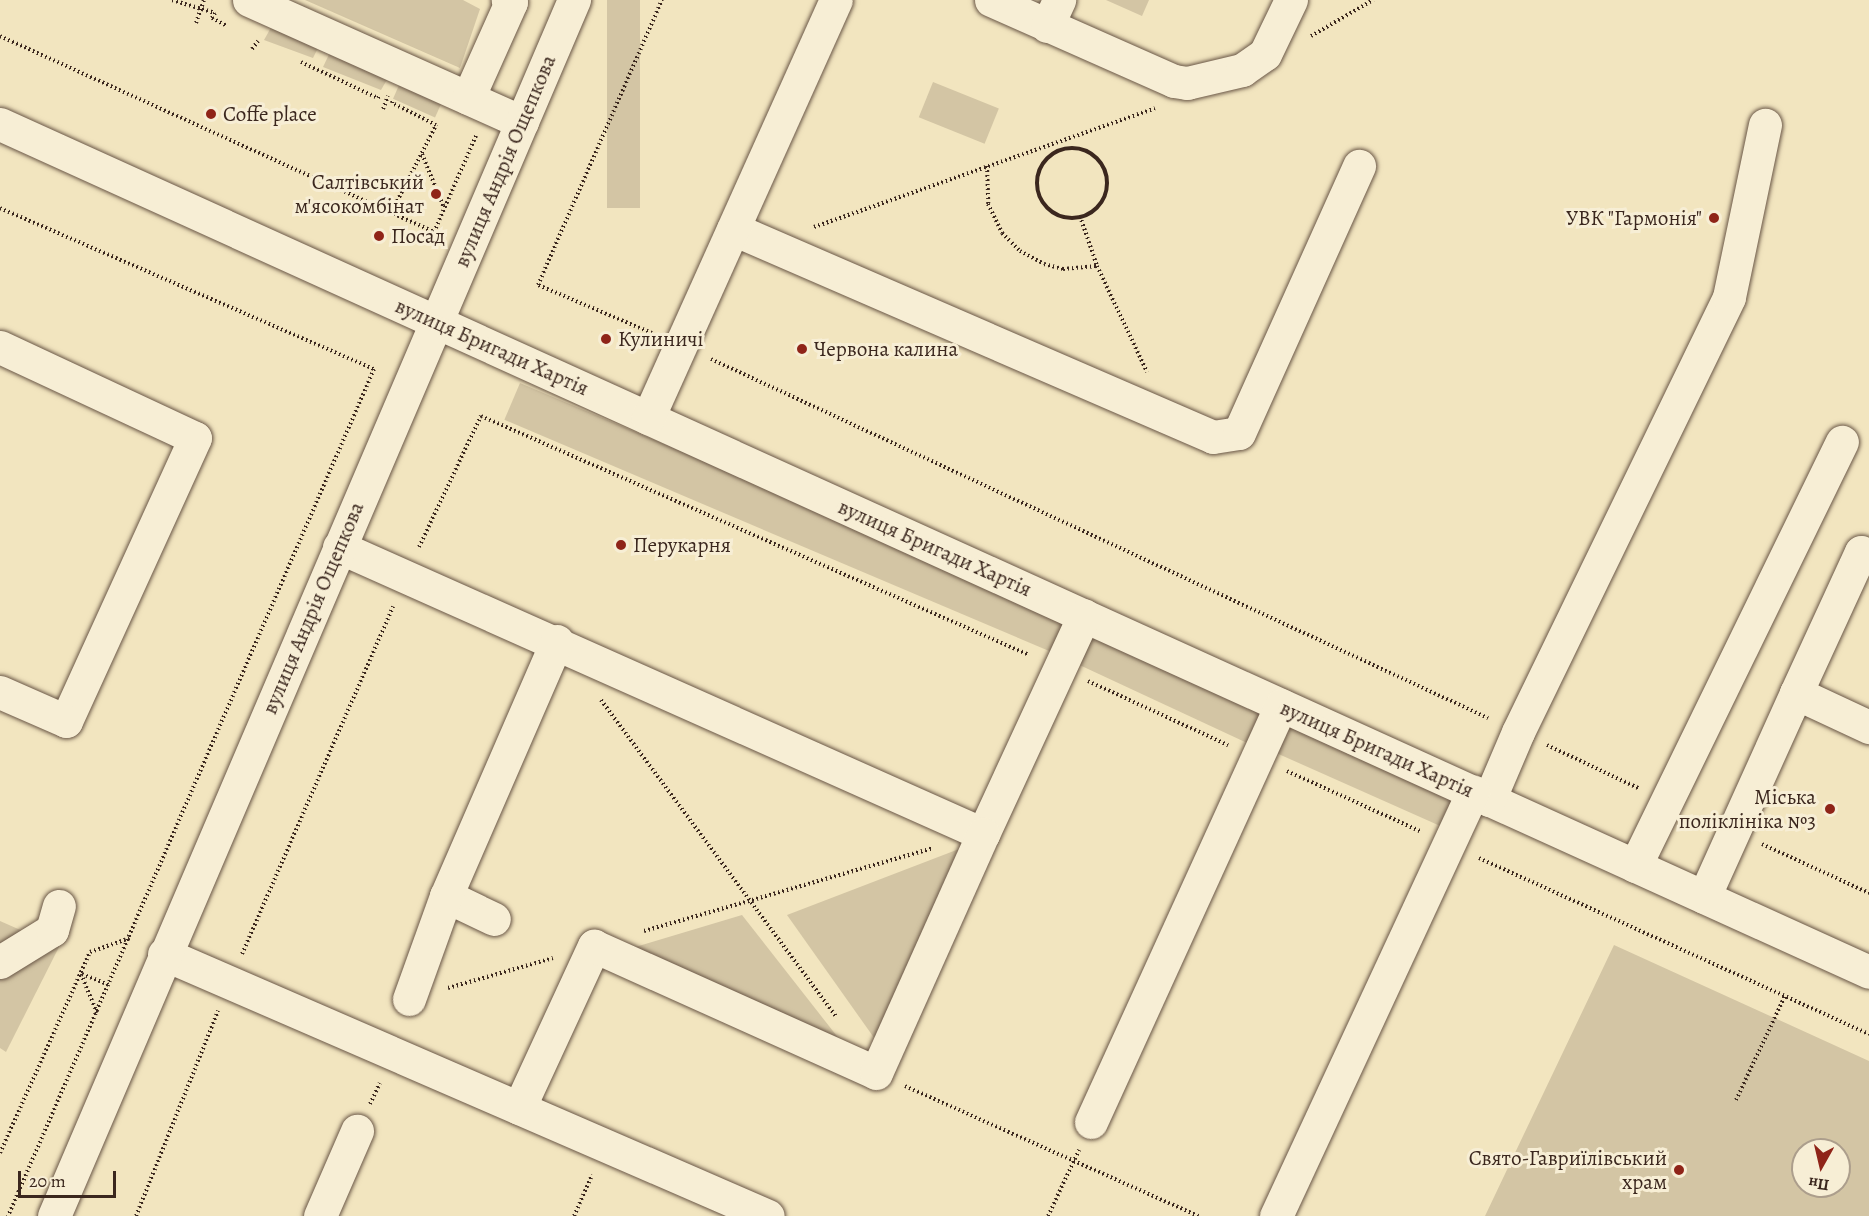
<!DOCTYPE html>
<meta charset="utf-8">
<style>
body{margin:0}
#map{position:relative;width:1869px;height:1216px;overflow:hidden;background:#f2e5bf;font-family:Alegreya,serif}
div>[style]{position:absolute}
.green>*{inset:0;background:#d3c5a4;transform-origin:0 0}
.path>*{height:4px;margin-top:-2px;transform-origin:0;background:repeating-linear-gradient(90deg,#3b271e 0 1.5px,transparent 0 4.5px)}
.path>.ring{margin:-2px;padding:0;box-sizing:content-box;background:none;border:4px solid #3b271e;border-radius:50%}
.roads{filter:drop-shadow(0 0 2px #695646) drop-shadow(0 0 2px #695646)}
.minor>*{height:33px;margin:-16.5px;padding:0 16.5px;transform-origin:16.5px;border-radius:16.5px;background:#f7eed5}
.dots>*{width:16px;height:16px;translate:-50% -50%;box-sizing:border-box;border:3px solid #f7eed5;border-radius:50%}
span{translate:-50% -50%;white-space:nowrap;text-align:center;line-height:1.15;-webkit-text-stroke:6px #f7eed5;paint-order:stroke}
.poi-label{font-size:21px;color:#3b271e}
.left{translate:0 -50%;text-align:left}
.right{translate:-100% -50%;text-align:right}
.street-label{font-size:21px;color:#3b271e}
.north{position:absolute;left:1791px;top:1138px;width:60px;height:60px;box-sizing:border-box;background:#f7eed5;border:2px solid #ac9e8c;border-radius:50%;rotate:188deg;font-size:16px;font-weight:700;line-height:24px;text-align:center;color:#3b271e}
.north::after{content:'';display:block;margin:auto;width:21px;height:27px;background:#8f2418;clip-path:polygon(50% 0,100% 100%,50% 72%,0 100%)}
.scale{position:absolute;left:18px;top:1171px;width:98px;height:27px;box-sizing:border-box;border:3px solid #3b271e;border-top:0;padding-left:8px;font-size:18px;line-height:21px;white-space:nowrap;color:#3b271e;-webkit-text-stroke:4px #f7eed5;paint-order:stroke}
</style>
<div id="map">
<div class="green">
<div style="clip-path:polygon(305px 0,463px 0,480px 9px,460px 68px)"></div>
<div style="left:607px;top:0;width:33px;height:208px"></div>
<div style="clip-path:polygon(1106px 0,1149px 0,1142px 16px)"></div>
<div style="clip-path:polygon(277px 17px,323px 38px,313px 58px,264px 40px)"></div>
<div style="clip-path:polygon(335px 42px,392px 71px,381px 90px,323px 67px)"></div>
<div style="left:404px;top:74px;width:46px;height:27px;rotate:24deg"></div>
<div style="left:933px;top:82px;width:71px;height:38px;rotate:22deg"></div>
<div style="left:520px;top:383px;width:595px;height:40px;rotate:23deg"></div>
<div style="left:1092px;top:631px;width:188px;height:36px;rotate:25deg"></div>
<div style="left:1286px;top:719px;width:190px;height:35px;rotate:24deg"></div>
<div style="clip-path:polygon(959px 849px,877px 1042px,787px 915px)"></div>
<div style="clip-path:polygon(742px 915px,847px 1049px,622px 951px)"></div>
<div style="clip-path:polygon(0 921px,59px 947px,6px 1052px,0 1048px)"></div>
<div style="clip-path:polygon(evenodd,1614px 945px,1869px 1061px,1869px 1216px,1485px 1216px,1614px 945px,1803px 1150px,1839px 1150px,1839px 1186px,1803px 1186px,1803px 1150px)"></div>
</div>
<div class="path">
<div style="left:172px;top:0;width:45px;rotate:16.8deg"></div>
<div style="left:215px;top:13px;width:6px;rotate:121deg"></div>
<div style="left:212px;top:18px;width:17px;rotate:28deg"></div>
<div style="left:196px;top:23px;width:24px;rotate:-71deg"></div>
<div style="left:0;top:36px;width:476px;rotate:24.3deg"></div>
<div style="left:434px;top:232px;width:105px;rotate:-66.4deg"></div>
<div style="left:1311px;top:36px;width:72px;rotate:-30.1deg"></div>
<div style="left:252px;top:49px;width:10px;rotate:-53deg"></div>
<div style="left:301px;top:62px;width:85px;rotate:25.1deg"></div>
<div style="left:378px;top:98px;width:4px;rotate:-56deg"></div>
<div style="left:383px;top:109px;width:14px;rotate:-69deg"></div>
<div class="ring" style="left:1037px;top:148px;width:66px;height:66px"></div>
<div style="left:422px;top:154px;width:58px;rotate:67.8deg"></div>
<div style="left:987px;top:166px;width:38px;rotate:88deg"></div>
<div style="left:988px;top:204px;width:32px;rotate:64deg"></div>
<div style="left:1002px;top:233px;width:25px;rotate:45deg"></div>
<div style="left:1020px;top:251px;width:27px;rotate:28deg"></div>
<div style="left:1044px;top:264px;width:20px;rotate:15deg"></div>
<div style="left:1063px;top:269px;width:34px;rotate:-5deg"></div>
<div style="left:1097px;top:266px;width:117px;rotate:64.7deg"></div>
<div style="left:0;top:208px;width:407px;rotate:23.3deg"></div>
<div style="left:374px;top:369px;width:923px;rotate:113.37deg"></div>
<div style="left:391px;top:213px;width:99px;rotate:-62.9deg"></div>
<div style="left:436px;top:125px;width:49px;rotate:-153.4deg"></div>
<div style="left:392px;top:103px;width:4px;rotate:-76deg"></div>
<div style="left:1080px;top:216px;width:53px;rotate:71.2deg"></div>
<div style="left:814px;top:227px;width:361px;rotate:-19.2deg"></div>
<div style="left:652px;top:333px;width:124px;rotate:-157.2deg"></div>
<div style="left:538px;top:285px;width:311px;rotate:-66.5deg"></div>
<div style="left:711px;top:359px;width:856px;rotate:24.8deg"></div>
<div style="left:419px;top:547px;width:145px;rotate:-64.7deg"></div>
<div style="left:481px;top:416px;width:598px;rotate:23.56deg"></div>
<div style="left:1088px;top:681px;width:154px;rotate:24.6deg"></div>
<div style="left:601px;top:700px;width:395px;rotate:53.4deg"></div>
<div style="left:1547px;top:745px;width:101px;rotate:25.3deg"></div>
<div style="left:1287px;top:771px;width:146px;rotate:24.3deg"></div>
<div style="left:1762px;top:844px;width:118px;rotate:24.6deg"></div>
<div style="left:1479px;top:858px;width:428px;rotate:24.3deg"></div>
<div style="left:644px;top:931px;width:301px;rotate:-16deg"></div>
<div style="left:242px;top:954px;width:379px;rotate:-66.5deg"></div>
<div style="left:81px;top:974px;width:42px;rotate:67.7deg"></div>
<div style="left:82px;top:974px;width:29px;rotate:22deg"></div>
<div style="left:448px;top:988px;width:109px;rotate:-15.9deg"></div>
<div style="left:905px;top:1086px;width:321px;rotate:23.9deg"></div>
<div style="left:1736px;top:1100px;width:115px;rotate:-64.8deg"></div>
<div style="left:370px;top:1104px;width:23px;rotate:-65deg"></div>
<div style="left:0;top:1153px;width:220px;rotate:-65.9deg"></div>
<div style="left:90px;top:952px;width:42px;rotate:-19.3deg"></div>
<div style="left:136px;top:1216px;width:221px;rotate:-68.2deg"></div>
<div style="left:574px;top:1216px;width:45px;rotate:-66.3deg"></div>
<div style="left:1048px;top:1216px;width:73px;rotate:-64.8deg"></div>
</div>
<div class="roads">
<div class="minor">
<div style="left:249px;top:0;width:299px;rotate:24.1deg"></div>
<div style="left:991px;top:0;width:200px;rotate:23.9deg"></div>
<div style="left:1174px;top:81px;width:13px;rotate:9deg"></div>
<div style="left:1187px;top:83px;width:57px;rotate:-13.3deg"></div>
<div style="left:1242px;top:70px;width:28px;rotate:-35deg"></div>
<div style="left:1265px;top:54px;width:60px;rotate:-64.3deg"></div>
<div style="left:1047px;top:26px;width:29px;rotate:-65deg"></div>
<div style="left:468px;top:98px;width:105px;rotate:-65.9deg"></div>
<div style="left:511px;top:2px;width:4px;rotate:-146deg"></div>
<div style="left:0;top:124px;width:2052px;rotate:24.4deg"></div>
<div style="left:733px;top:229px;width:523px;rotate:23.43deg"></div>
<div style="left:1213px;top:437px;width:26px;rotate:-9deg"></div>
<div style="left:1239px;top:433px;width:293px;rotate:-65.8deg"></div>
<div style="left:0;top:347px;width:215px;rotate:25deg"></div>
<div style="left:195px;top:438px;width:311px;rotate:114.5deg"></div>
<div style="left:66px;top:721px;width:72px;rotate:-156.3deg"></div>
<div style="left:648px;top:418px;width:458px;rotate:-65.8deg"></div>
<div style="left:339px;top:547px;width:705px;rotate:24.02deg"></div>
<div style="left:983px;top:834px;width:241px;rotate:-65.2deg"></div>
<div style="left:1796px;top:693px;width:155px;rotate:-65.3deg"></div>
<div style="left:1861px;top:552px;width:9px;rotate:27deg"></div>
<div style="left:1489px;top:800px;width:74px;rotate:-66.9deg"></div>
<div style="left:1518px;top:732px;width:483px;rotate:-64.1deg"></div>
<div style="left:1729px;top:297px;width:176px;rotate:-78.2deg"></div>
<div style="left:1635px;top:866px;width:472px;rotate:-64deg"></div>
<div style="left:446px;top:896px;width:53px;rotate:25.6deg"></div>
<div style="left:1704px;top:897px;width:224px;rotate:-65.7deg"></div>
<div style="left:1796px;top:693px;width:81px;rotate:25deg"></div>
<div style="left:164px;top:954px;width:658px;rotate:23.45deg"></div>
<div style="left:0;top:962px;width:61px;rotate:-31.6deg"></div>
<div style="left:52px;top:930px;width:25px;rotate:-74deg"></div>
<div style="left:409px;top:999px;width:109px;rotate:-70.2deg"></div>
<div style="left:446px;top:896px;width:278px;rotate:-66.5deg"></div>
<div style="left:519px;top:1108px;width:179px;rotate:-65.2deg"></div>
<div style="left:594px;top:946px;width:309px;rotate:24.2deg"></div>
<div style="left:876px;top:1073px;width:262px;rotate:-65.9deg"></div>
<div style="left:1091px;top:1122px;width:458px;rotate:-65.5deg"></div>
<div style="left:54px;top:1216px;width:1323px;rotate:-66.85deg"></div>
<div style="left:320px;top:1216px;width:93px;rotate:-66.5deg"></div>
<div style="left:1276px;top:1216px;width:468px;rotate:-65.1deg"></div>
</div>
</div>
<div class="dots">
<div style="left:211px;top:114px;background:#8f2418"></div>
<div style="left:436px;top:194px;background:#8f2418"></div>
<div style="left:1714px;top:218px;background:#8f2418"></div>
<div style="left:379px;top:236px;background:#8f2418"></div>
<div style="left:606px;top:339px;background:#8f2418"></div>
<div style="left:802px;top:349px;background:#8f2418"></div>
<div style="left:621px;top:545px;background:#8f2418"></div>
<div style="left:1830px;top:809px;background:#8f2418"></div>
<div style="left:1679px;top:1170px;background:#8f2418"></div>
</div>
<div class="poi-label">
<span class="left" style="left:223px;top:114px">Coffe place</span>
<span class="right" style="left:424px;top:194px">Салтівський<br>м'ясокомбінат</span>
<span class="right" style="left:1702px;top:218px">УВК "Гармонія"</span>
<span class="left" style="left:391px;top:236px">Посад</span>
<span class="left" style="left:618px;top:339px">Кулиничі</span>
<span class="left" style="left:814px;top:349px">Червона калина</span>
<span class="left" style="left:633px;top:545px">Перукарня</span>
<span class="right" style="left:1816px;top:809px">Міська<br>поліклініка №3</span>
<span class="right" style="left:1667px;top:1170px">Свято-Гавриїлівський<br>храм</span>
</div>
<div class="street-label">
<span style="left:505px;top:161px;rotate:-67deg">вулиця Андрія Ощепкова</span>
<span style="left:492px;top:347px;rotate:24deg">вулиця Бригади Хартія</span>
<span style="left:935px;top:548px;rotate:24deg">вулиця Бригади Хартія</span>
<span style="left:313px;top:608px;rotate:-67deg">вулиця Андрія Ощепкова</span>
<span style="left:1377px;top:749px;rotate:24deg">вулиця Бригади Хартія</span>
</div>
<div class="north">Пн</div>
<div class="scale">20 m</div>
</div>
